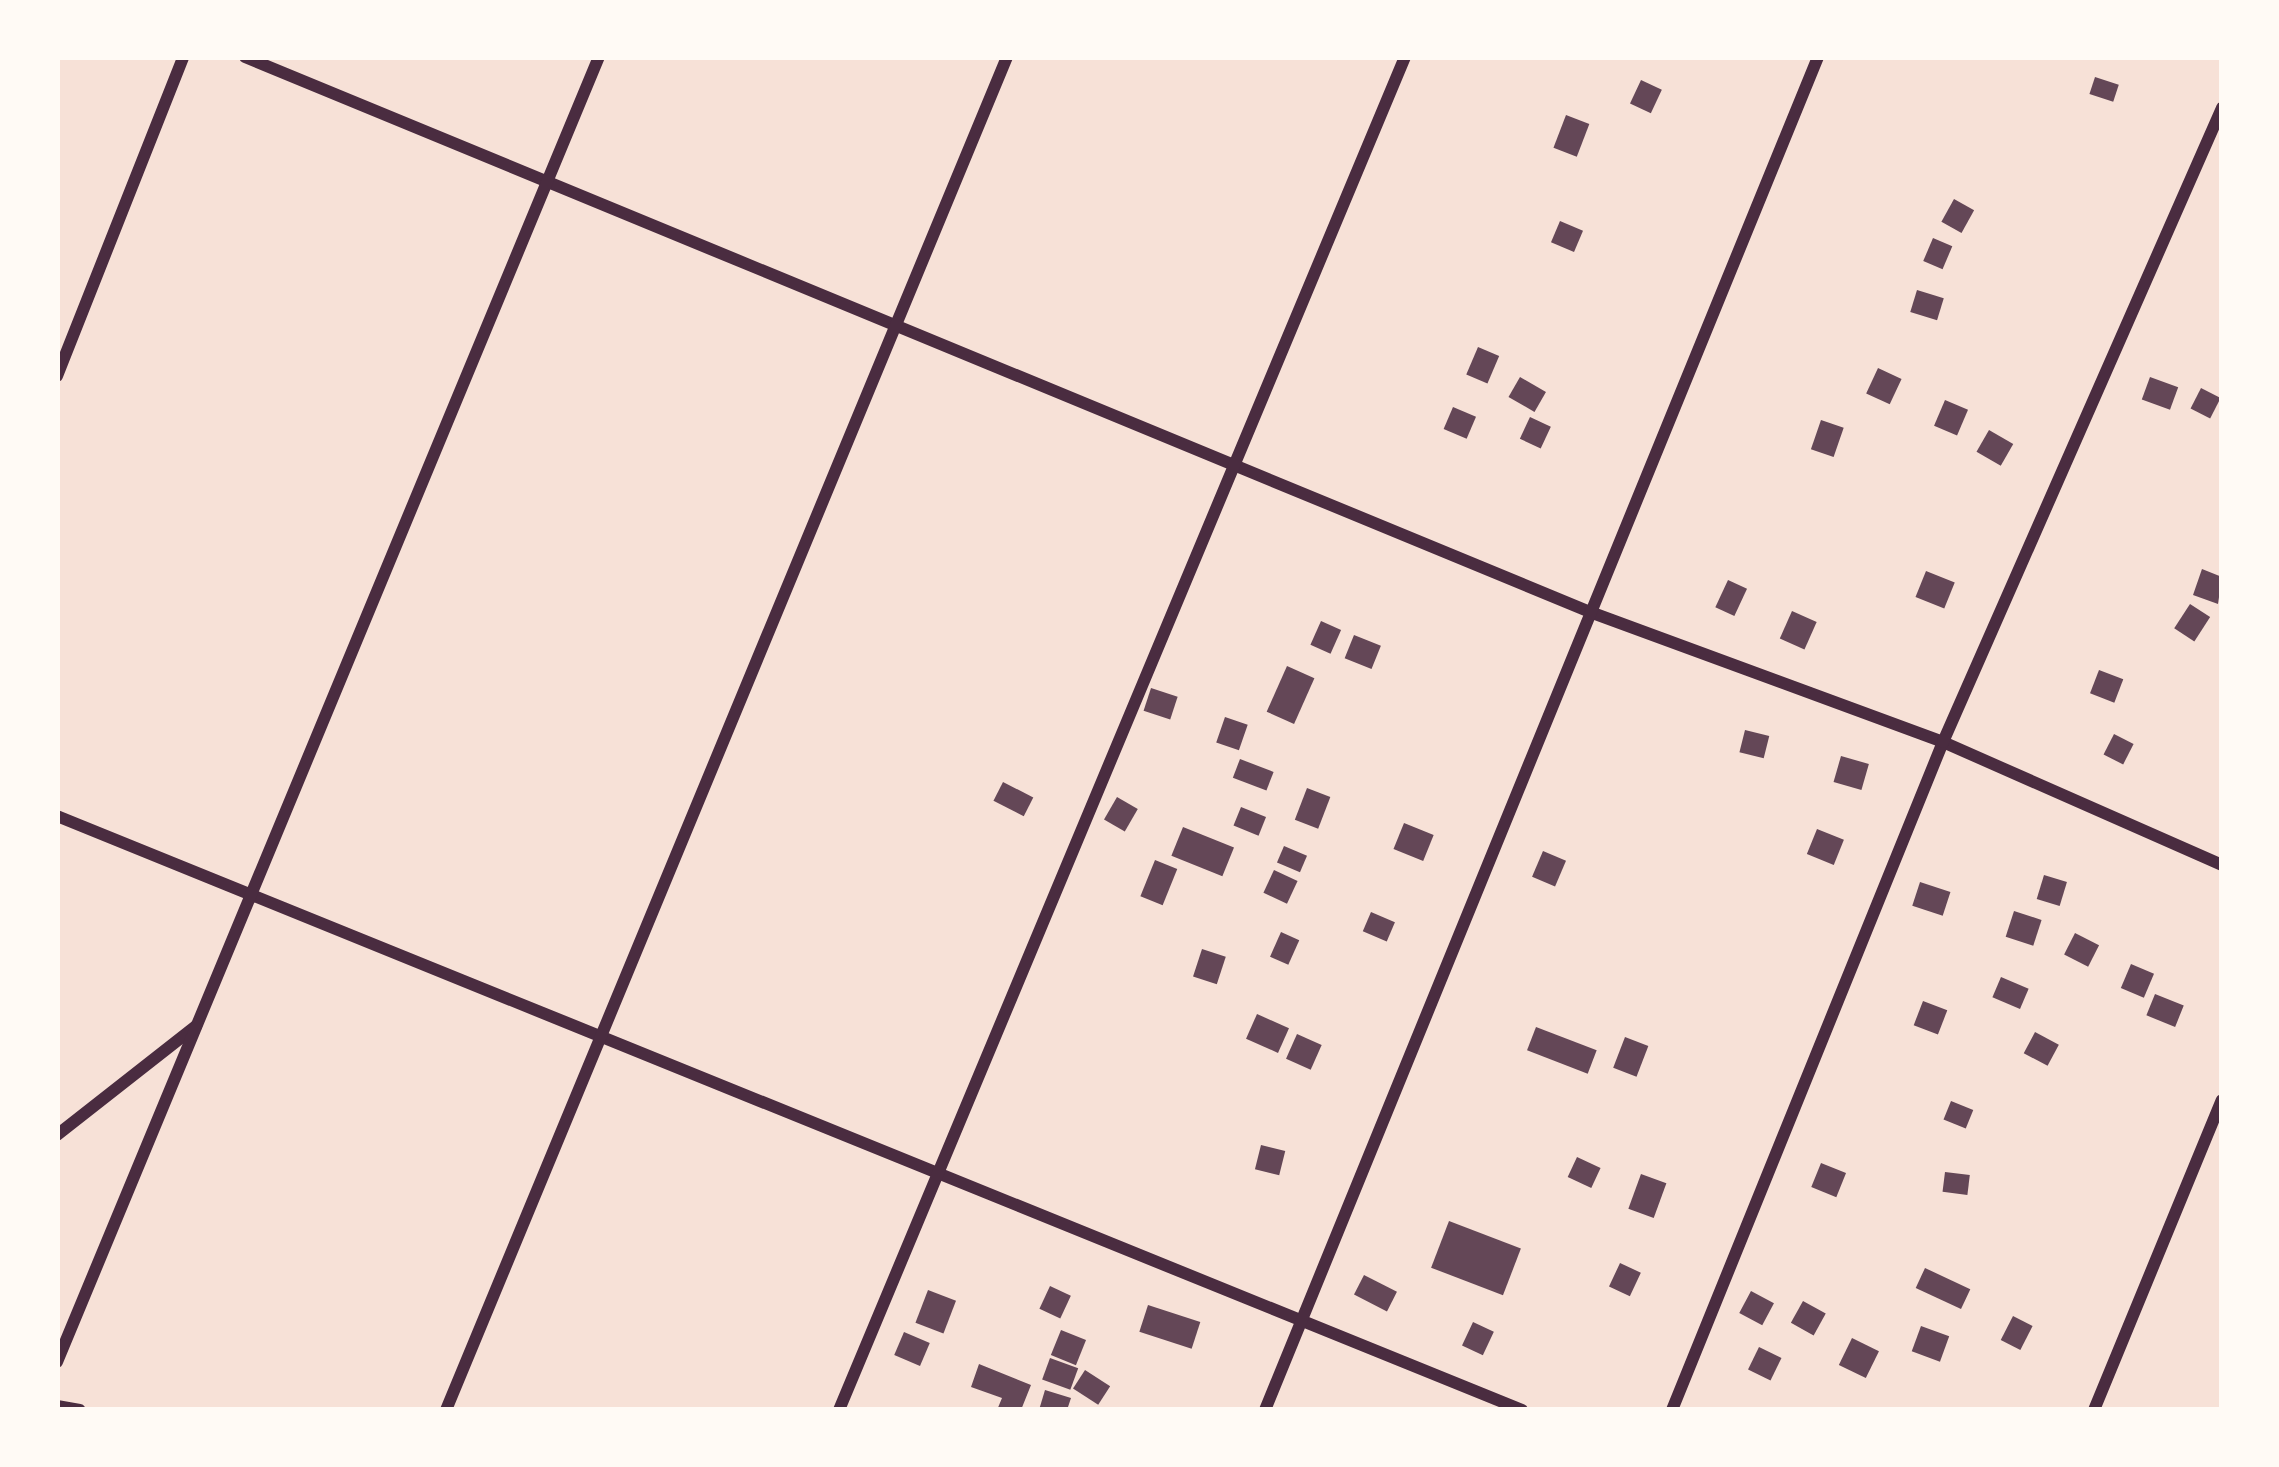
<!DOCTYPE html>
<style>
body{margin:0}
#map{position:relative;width:2279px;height:1467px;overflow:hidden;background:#f7e1d7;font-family:"Exo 2",sans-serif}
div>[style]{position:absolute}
.building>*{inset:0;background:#644757;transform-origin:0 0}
.minor>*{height:12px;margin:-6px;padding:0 6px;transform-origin:6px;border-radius:6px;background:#4a2c40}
span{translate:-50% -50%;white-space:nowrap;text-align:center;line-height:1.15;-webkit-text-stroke:9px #fffaf5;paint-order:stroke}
.frame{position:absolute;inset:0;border:60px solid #fffaf5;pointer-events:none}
</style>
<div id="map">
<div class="building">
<div style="left:2095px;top:77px;width:25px;height:18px;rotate:18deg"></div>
<div style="left:1641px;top:80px;width:23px;height:26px;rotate:25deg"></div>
<div style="left:1566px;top:115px;width:25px;height:35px;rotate:21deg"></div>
<div style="left:1954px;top:199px;width:23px;height:26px;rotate:29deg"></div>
<div style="left:1560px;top:221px;width:25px;height:23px;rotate:23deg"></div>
<div style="left:1933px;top:238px;width:21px;height:25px;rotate:23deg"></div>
<div style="left:1917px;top:290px;width:28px;height:23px;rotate:17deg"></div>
<div style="left:1478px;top:347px;width:23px;height:30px;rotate:23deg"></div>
<div style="left:1878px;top:368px;width:26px;height:28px;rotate:25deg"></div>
<div style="left:1520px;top:377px;width:30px;height:23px;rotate:30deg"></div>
<div style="left:2150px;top:377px;width:30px;height:24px;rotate:20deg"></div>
<div style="left:2201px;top:388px;width:22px;height:23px;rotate:27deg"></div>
<div style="left:1945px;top:400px;width:25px;height:28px;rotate:23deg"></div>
<div style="left:1453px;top:407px;width:25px;height:24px;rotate:23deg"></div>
<div style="left:1530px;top:417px;width:23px;height:24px;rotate:25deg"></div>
<div style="left:1821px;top:420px;width:24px;height:31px;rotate:19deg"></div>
<div style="left:1989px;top:430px;width:28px;height:25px;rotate:30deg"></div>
<div style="clip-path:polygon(2202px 569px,2222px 577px,2218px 604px,2193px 595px)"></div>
<div style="left:1926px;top:571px;width:31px;height:28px;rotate:22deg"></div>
<div style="left:1728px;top:580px;width:21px;height:30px;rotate:25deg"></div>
<div style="left:2190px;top:604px;width:24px;height:29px;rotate:33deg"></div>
<div style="left:1792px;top:611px;width:27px;height:30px;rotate:24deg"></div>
<div style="left:1321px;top:621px;width:22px;height:26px;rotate:24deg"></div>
<div style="left:1354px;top:635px;width:29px;height:25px;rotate:22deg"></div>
<div style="left:1287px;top:666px;width:30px;height:50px;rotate:24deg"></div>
<div style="left:2099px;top:670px;width:26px;height:25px;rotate:21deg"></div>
<div style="left:1151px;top:688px;width:28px;height:24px;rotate:18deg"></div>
<div style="left:1225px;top:717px;width:24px;height:27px;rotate:19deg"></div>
<div style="left:1745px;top:730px;width:25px;height:23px;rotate:14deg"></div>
<div style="left:2114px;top:734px;width:22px;height:23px;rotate:27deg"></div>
<div style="left:1841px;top:756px;width:29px;height:27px;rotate:16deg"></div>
<div style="left:1240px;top:759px;width:36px;height:20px;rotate:21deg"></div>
<div style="left:1003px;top:782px;width:34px;height:21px;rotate:27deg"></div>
<div style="left:1307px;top:788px;width:25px;height:34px;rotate:21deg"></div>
<div style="left:1117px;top:797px;width:24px;height:26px;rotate:30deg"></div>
<div style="left:1241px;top:807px;width:27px;height:20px;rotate:22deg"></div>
<div style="left:1404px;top:823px;width:32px;height:28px;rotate:22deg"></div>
<div style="left:1183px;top:827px;width:55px;height:31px;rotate:22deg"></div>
<div style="left:1817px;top:829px;width:29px;height:27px;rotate:22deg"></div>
<div style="left:1284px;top:846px;width:25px;height:18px;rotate:23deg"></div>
<div style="left:1543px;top:851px;width:25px;height:28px;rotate:23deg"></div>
<div style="left:1155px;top:860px;width:24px;height:39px;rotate:22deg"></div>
<div style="left:1274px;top:870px;width:26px;height:25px;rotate:25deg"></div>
<div style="left:2044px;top:875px;width:24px;height:25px;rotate:17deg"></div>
<div style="left:1920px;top:882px;width:32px;height:25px;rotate:18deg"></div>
<div style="left:2014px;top:911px;width:29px;height:27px;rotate:18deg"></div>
<div style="left:1371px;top:912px;width:26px;height:21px;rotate:23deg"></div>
<div style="left:1281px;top:932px;width:20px;height:27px;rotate:24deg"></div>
<div style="left:2075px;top:933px;width:27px;height:24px;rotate:27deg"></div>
<div style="left:1202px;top:949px;width:25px;height:29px;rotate:18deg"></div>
<div style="left:2131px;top:964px;width:25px;height:26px;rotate:23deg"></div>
<div style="left:2001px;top:977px;width:30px;height:22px;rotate:23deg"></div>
<div style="left:2155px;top:994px;width:31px;height:23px;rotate:22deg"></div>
<div style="left:1923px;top:1001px;width:26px;height:26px;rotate:21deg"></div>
<div style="left:1257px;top:1014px;width:35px;height:27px;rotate:24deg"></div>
<div style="left:1536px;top:1027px;width:65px;height:25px;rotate:21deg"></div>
<div style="left:2035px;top:1032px;width:27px;height:24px;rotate:28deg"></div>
<div style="left:1297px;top:1034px;width:27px;height:27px;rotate:24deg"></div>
<div style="left:1625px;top:1037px;width:25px;height:33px;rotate:21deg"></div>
<div style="left:1951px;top:1101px;width:24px;height:20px;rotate:22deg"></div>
<div style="left:1261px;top:1145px;width:25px;height:25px;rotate:14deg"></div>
<div style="left:1577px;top:1157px;width:26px;height:22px;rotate:25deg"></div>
<div style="left:1821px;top:1163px;width:27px;height:26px;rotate:22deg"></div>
<div style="left:1945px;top:1172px;width:25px;height:20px;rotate:7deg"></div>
<div style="left:1641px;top:1174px;width:27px;height:37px;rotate:20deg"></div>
<div style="left:1449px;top:1221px;width:77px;height:50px;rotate:21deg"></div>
<div style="left:1620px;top:1263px;width:23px;height:26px;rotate:25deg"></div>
<div style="left:1925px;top:1268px;width:50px;height:22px;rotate:25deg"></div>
<div style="left:1364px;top:1275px;width:37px;height:22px;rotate:27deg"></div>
<div style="left:1050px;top:1286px;width:23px;height:25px;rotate:25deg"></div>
<div style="left:928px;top:1290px;width:30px;height:35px;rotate:21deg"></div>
<div style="left:1751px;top:1291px;width:26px;height:25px;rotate:28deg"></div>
<div style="left:1803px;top:1301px;width:26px;height:25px;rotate:29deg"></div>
<div style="left:1148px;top:1305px;width:55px;height:28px;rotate:18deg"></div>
<div style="left:2013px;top:1316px;width:22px;height:27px;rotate:27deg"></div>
<div style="left:1473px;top:1322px;width:23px;height:26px;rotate:25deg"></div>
<div style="left:1921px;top:1326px;width:30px;height:27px;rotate:20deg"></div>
<div style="left:1061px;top:1330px;width:27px;height:27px;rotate:22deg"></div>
<div style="left:904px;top:1332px;width:28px;height:25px;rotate:23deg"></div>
<div style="left:1852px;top:1338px;width:30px;height:30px;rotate:26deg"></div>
<div style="left:1759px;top:1347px;width:25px;height:25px;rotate:26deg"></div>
<div style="left:1050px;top:1358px;width:30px;height:23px;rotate:20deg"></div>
<div style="clip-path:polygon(979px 1364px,1031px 1385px,1021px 1410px,997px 1410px,1002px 1398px,971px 1387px)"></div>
<div style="left:1085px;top:1370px;width:30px;height:22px;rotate:33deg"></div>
<div style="clip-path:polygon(1045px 1390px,1071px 1398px,1067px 1410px,1039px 1410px)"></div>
</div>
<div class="minor">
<div style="left:245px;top:57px;width:1455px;rotate:22.42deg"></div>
<div style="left:1590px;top:612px;width:376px;rotate:20.2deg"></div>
<div style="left:1943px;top:742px;width:305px;rotate:23.8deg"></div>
<div style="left:57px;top:376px;width:343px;rotate:-68.4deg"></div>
<div style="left:57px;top:816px;width:1581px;rotate:22.07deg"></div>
<div style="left:57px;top:1135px;width:177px;rotate:-38.1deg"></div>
<div style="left:57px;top:1362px;width:1413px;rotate:-67.45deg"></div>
<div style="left:57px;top:1406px;width:23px;rotate:10deg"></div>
<div style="left:446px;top:1410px;width:1465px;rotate:-67.48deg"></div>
<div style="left:839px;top:1410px;width:1467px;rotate:-67.3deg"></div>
<div style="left:1265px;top:1410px;width:1462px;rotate:-67.77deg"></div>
<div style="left:1672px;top:1410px;width:721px;rotate:-67.92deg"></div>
<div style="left:1943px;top:742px;width:693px;rotate:-66.25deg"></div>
<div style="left:2094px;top:1410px;width:335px;rotate:-67.6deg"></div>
</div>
<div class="frame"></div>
</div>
